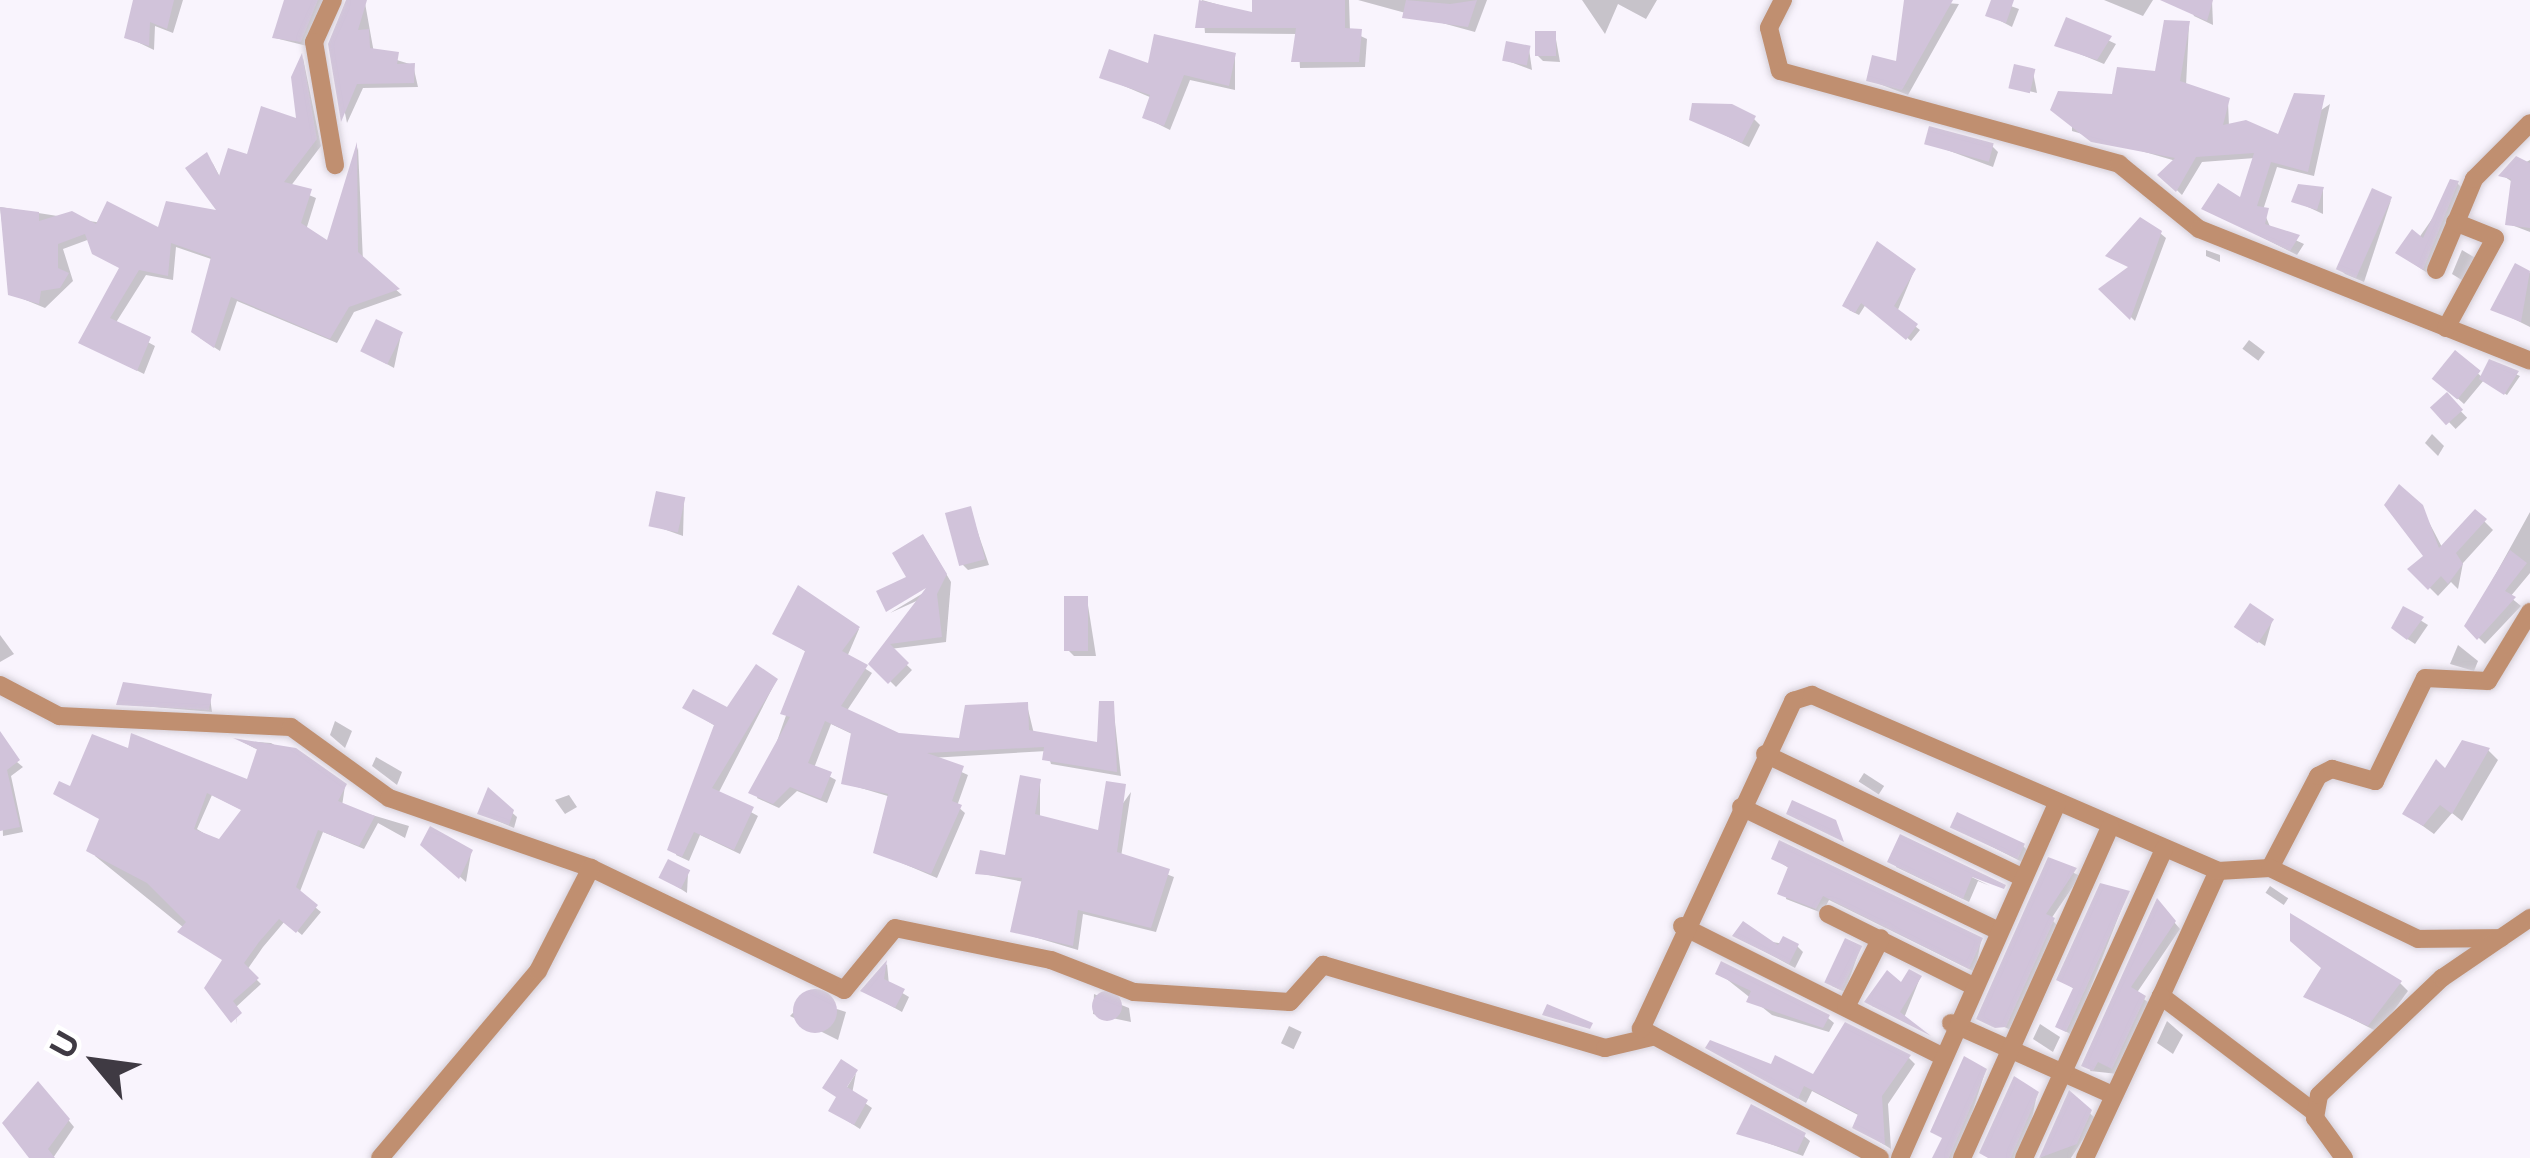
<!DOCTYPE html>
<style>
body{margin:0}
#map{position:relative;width:2530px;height:1158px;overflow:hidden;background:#f9f4fd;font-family:Inter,sans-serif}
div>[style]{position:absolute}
.shadow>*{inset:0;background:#0003;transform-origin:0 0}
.building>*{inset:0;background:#d1c3da;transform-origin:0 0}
.round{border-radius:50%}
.roads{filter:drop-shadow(0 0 3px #d4cfd8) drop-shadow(0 0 3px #d4cfd8)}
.street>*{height:18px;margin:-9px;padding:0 9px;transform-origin:9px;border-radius:9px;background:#c08f70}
span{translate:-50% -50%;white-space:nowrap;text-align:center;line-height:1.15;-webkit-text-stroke:9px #fff;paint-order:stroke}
.north{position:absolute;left:36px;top:1002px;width:120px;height:120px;-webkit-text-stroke:9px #fff;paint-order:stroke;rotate:299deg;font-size:33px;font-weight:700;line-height:48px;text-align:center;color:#3f3a43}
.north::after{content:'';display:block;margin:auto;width:42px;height:54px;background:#3f3a43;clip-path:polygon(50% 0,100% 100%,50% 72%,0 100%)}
</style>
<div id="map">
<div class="shadow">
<div style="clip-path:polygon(135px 0,183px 0,173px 33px,155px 26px,154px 50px,127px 37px)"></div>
<div style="clip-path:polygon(287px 0,331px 0,307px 46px,275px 38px)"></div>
<div style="clip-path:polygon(1202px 0,1255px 15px,1255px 0,1349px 0,1350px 31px,1367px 39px,1365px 67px,1300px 68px,1298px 34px,1205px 33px)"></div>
<div style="clip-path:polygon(1358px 0,1487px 0,1475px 32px)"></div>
<div style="clip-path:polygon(1582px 0,1657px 0,1646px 19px,1618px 4px,1605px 34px)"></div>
<div style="clip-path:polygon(1908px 0,1959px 4px,1908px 95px,1869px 80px,1898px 65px)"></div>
<div style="clip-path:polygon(1994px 0,2019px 9px,2012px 27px,1989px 15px)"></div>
<div style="clip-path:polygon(2104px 0,2153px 0,2143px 16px)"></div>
<div style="clip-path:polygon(2187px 0,2212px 0,2213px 25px,2194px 16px)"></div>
<div style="clip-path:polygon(365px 3px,374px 53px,413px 65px,418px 87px,363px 88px,347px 123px,331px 44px)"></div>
<div style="clip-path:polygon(2067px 21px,2116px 44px,2104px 64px,2058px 45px)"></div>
<div style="clip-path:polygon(2189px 24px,2186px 86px,2228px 101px,2229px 127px,2280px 138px,2330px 104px,2314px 176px,2277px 167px,2263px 210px,2271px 229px,2304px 244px,2297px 255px,2205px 208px,2242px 201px,2255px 158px,2202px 162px,2182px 195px,2161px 175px,2176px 161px,2072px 131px,2072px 119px,2157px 75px)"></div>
<div style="clip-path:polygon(1555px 34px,1560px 62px,1543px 61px,1537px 55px)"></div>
<div style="clip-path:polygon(1529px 49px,1532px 70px,1505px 60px)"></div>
<div style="clip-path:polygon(1235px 56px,1235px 90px,1190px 80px,1170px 130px,1146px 118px,1152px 98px,1103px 77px)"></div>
<div style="clip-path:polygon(303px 58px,321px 146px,290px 187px,316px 198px,306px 230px,329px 244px,358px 147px,363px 261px,402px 295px,354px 312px,337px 343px,237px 301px,220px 351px,200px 338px,214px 260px,176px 247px,173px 280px,146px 275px,115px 324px,155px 346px,144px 374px,82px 343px,122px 270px,90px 239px,63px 249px,73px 281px,45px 308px,11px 294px,0 207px,160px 232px,223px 214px,212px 162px,221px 179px,299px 122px)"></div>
<div style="clip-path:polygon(2033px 72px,2037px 93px,2012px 87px)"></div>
<div style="clip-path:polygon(1692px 119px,1754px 119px,1760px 125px,1749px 147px)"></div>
<div style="clip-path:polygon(1928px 143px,1992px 146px,1998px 152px,1993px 167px)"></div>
<div style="clip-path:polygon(2530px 160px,2530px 232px,2509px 224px,2514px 183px,2502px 175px)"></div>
<div style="clip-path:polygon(2457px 183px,2463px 189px,2429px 274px,2405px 258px)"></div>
<div style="clip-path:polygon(2323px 190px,2323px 214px,2295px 201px)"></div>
<div style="clip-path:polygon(2391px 200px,2364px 282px,2345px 274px,2339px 268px)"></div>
<div style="clip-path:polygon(2160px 233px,2166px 238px,2135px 321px,2102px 289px,2131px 268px,2110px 256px)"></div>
<div style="clip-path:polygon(2206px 250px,2220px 255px,2220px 262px,2206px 256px)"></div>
<div style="clip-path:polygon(2462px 250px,2477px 259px,2465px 282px,2452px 274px)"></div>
<div style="clip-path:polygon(1914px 271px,1897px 312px,1920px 330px,1911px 341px,1866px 304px,1859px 315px,1849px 310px)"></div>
<div style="clip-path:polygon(2530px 272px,2530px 327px,2494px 309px)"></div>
<div style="clip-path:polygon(401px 335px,394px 368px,365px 352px)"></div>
<div style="left:2249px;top:340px;width:20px;height:11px;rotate:37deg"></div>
<div style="clip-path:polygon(2456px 354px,2483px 378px,2490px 363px,2520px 376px,2507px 395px,2484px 380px,2464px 404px,2435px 378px)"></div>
<div style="left:2447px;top:397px;width:29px;height:16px;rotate:46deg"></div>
<div style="clip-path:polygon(2432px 434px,2444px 446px,2438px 456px,2425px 443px)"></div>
<div style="clip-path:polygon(684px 500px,683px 536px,652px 525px)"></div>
<div style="clip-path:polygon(2421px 507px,2443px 549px,2476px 513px,2493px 530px,2463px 563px,2458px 589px,2451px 582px,2438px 596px,2412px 570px,2427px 556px)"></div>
<div style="clip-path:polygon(970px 510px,989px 565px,968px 570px,962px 564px)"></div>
<div style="clip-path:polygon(2530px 512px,2530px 573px,2510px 597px,2521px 606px,2485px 644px,2467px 626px)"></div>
<div style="clip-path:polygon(928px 543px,951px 582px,946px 642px,890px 649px,912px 670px,896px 687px,872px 663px,921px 599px,890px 613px,940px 583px,910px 578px)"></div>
<div style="clip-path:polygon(1087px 599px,1096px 656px,1074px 656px,1068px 650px)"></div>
<div style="clip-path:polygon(2404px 610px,2428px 625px,2415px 644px,2400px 634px)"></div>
<div style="clip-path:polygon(2272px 621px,2265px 646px,2245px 633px)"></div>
<div style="clip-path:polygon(859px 629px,847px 657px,872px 673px,846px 712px,898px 736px,961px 741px,1027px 705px,1034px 734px,1100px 745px,1113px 704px,1121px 776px,1051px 764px,1047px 751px,931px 758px,968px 775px,957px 806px,965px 813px,937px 878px,876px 852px,891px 797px,844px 783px,854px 735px,831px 724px,814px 768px,836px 780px,827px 803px,797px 791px,779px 808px,757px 798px,808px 653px,776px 633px)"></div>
<div style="clip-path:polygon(0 635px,14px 654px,0 662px)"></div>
<div style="clip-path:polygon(2458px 645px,2478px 661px,2474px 671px,2450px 664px)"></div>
<div style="clip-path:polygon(776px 681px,718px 794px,758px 816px,740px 854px,700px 835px,689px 861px,676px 855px,717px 727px,686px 708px,728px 711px)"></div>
<div style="clip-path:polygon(210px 697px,212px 712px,119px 704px)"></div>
<div style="clip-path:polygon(335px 721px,352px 731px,345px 748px,330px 735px)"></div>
<div style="clip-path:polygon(evenodd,241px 741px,271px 743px,345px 786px,342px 806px,409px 826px,405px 838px,378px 823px,364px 849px,323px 832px,299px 894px,321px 912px,302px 935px,285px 921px,263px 947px,247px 970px,261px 984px,235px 1008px,237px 1025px,225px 961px,95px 856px,101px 820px,72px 790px,249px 783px,260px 751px,241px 741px,212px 795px,244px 811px,220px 843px,197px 829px,212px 795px)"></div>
<div style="clip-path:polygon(0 748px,23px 767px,11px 776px,23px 832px,3px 836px)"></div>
<div style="clip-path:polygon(2488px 750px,2498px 760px,2462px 821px,2452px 813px,2434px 834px,2406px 814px)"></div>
<div style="clip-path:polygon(376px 757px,402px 772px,397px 785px,372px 766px)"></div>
<div style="left:1864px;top:773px;width:24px;height:10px;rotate:33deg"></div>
<div style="clip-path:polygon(1040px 781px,1040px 818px,1101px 834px,1131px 792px,1121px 857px,1174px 877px,1156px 932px,1083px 914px,1078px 950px,1014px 931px,1024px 882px,978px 873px,1008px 859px)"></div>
<div style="clip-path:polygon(489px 792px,517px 817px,514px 828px,481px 814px)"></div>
<div style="clip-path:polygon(569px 795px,577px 807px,565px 814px,555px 800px)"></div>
<div style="clip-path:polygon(1953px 827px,2023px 846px,2029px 852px,2024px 863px)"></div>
<div style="clip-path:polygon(1900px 842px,1990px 886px,1978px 881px,1969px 902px,1896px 867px)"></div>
<div style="clip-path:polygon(423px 844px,471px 853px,466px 882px)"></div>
<div style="clip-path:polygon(1774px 858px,1981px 941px,1975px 972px,1829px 900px,1822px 913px,1786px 899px,1790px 869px)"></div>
<div style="clip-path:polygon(2050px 861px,2080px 876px,2051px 919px,2058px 926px,2011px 1030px,1987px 1019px)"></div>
<div style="clip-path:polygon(688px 873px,687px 893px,662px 877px)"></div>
<div style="left:2270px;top:886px;width:22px;height:8px;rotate:34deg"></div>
<div style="clip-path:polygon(2127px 895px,2072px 1035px,2058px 1027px,2076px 990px,2060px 980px)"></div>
<div style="clip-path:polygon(2158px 903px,2180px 929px,2136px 994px,2151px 1004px,2118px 1074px,2090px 1071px)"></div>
<div style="clip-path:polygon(1736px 936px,1797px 946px,1803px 952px,1795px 968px)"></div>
<div style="clip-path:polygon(1860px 948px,1845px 992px,1832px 986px)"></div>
<div style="clip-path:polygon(887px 964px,889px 985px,909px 997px,902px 1012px,864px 991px)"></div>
<div style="clip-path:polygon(1719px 973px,1828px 1018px,1834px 1023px,1829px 1032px,1772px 1015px)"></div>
<div style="clip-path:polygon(1920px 978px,1904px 1018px,1872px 1006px)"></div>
<div style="clip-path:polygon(2400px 983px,2408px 991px,2378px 1032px,2307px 996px)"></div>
<div style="clip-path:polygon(1094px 994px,1129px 1008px,1131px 1022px,1093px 1014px)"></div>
<div style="clip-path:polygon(806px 999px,846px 1012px,838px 1040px,790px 1016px)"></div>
<div style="clip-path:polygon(2167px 1021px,2183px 1035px,2173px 1054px,2157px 1043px)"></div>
<div style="clip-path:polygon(2040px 1024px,2060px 1037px,2053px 1052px,2033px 1039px)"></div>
<div style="left:1289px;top:1026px;width:14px;height:19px;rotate:25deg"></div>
<div style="clip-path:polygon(1709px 1048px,1814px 1078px,1909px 1058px,1915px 1064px,1888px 1104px,1891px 1149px,1856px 1127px,1860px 1116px,1812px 1091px,1806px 1103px)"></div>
<div style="clip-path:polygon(1985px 1072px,1958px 1158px,1942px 1158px)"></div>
<div style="clip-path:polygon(856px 1073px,852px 1094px,872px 1108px,860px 1129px,832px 1111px)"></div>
<div style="clip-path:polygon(44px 1090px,74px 1127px,53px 1158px,33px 1158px)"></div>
<div style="clip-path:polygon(2037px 1094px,2024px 1158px,1988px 1158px)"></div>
<div style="clip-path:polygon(2070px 1095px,2096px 1119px,2071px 1158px,2040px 1158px)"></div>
<div style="clip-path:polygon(1740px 1133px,1804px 1136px,1810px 1141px,1803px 1156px)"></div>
</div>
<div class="building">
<div style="clip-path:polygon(133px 0,174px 0,167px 29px,150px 22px,149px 46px,124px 38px)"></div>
<div style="clip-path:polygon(284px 0,318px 0,301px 42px,272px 38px)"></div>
<div style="clip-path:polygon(346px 0,367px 0,358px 30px,369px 29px,370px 48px,399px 52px,397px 64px,415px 63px,414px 83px,357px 84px,341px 122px,328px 44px)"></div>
<div style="clip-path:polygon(1199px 0,1252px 12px,1252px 0,1345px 0,1345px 28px,1362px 29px,1359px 62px,1291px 62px,1296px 28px,1195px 28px)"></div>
<div style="clip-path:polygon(1406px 0,1450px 4px,1477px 0,1468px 27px,1402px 18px)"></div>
<div style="clip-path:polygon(1904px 0,1953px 0,1902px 90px,1866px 81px,1872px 55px,1896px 61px)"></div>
<div style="clip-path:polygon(1991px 0,2014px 0,2006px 23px,1985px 16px)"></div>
<div style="clip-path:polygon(2160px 0,2213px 0,2207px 21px)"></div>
<div style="clip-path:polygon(2066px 17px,2112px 36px,2097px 60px,2054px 46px)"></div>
<div style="clip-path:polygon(2164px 20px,2190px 21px,2180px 81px,2230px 98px,2223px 125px,2246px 120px,2278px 134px,2294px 93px,2325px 95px,2308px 172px,2271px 162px,2257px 206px,2269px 208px,2265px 224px,2300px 235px,2290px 251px,2201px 209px,2218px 183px,2240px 197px,2254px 153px,2196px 157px,2176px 192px,2157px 175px,2175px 158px,2091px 142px,2050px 110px,2058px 91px,2112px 94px,2117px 67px,2155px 71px)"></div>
<div style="left:1535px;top:31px;width:21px;height:25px"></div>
<div style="clip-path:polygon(1154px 34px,1236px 53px,1229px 86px,1184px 75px,1164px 126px,1142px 118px,1150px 95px,1099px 78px,1109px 49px,1148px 63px)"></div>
<div style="left:1506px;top:41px;width:25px;height:20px;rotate:11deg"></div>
<div style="clip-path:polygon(302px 53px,317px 139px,284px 182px,312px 189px,301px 223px,327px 240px,357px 142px,358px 252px,400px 289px,349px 307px,330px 339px,231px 297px,214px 348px,191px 332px,211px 257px,171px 243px,168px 276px,139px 270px,110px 318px,151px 337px,137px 371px,78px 343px,119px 268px,92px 254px,85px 234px,58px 244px,58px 268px,69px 273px,60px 288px,41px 291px,39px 304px,8px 295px,0 207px,39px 212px,39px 221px,72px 211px,96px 224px,107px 201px,158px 227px,166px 201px,216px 210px,185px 168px,207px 152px,219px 176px,228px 148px,247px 154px,261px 106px,296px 118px,291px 77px)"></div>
<div style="left:2014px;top:64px;width:22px;height:25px;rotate:13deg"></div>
<div style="clip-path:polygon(1692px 103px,1732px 104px,1756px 116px,1742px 143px,1689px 120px)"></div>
<div style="left:1929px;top:126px;width:67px;height:19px;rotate:15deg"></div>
<div style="clip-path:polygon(2516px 156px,2530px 163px,2530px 228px,2505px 225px,2511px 179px,2498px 176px)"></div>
<div style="clip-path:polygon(2450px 179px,2459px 181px,2423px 270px,2395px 253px,2412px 229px,2423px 238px)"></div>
<div style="clip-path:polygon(2298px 184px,2324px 187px,2317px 210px,2291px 202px)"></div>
<div style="left:2372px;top:188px;width:22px;height:89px;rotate:24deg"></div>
<div style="clip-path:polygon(2140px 217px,2162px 231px,2130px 320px,2098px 289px,2128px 267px,2105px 256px)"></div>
<div style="clip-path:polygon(1877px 241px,1916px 269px,1894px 306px,1918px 324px,1906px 340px,1861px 303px,1855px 313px,1842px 306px)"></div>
<div style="clip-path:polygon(2515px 263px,2530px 271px,2521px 322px,2490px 310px)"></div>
<div style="left:376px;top:319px;width:30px;height:36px;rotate:26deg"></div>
<div style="left:2455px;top:350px;width:33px;height:37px;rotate:39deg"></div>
<div style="clip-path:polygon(2489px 359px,2519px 371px,2504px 395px,2479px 379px)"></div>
<div style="left:2447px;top:392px;width:24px;height:23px;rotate:48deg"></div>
<div style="clip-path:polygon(2399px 484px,2423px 505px,2439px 548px,2475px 509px,2487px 519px,2456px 553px,2463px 564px,2448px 584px,2441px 576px,2428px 590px,2407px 569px,2423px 556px,2384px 505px)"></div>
<div style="left:656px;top:491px;width:30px;height:36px;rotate:12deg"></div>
<div style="left:971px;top:506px;width:55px;height:27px;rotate:75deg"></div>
<div style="clip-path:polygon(923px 534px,947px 574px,937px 594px,942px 637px,890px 644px,909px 663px,888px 684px,868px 664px,926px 588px,886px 612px,876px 591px,906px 577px,892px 553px)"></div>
<div style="clip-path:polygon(2510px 550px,2527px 563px,2505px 591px,2516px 597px,2477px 640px,2464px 626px)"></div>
<div style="clip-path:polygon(798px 585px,860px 627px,842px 651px,868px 665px,841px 706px,899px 733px,959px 738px,965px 705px,1028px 702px,1029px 730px,1097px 742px,1099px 701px,1114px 701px,1117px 772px,1042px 760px,1044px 747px,927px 753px,964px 766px,952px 801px,962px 805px,931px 874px,873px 853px,888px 794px,841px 784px,851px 733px,825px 721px,808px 763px,832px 772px,821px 799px,790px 787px,773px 804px,748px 793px,790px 717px,780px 714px,805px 651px,772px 634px)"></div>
<div style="left:1064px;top:596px;width:24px;height:55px"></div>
<div style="left:2250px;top:603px;width:29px;height:29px;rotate:34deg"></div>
<div style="clip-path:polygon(2403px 606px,2424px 617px,2407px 640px,2391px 628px)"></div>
<div style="clip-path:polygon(756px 664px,778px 679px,712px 788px,754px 807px,734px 850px,694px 832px,682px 857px,667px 850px,714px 725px,682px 708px,693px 689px,727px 707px)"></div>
<div style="clip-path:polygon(123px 682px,212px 694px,209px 710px,116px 705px)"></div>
<div style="clip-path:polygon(0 731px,20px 760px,7px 770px,20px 827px,0 831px)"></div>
<div style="clip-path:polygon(evenodd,131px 733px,247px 779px,257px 749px,233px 738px,296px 748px,347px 784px,338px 801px,375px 816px,359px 846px,318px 830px,296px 887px,318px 905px,296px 933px,279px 919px,259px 942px,244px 963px,259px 978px,233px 1001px,242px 1013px,231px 1023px,204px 988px,222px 960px,177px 932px,186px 922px,147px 883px,86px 851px,99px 819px,53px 794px,59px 781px,70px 786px,92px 734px,128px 748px,131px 733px,207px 793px,241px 810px,219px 839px,194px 829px,207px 793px)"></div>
<div style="clip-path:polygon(2462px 740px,2490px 748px,2452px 814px,2440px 805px,2423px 826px,2402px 814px,2436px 759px,2445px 768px)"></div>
<div style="clip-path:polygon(1020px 775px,1041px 779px,1035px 814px,1098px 830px,1106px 781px,1126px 784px,1117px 852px,1170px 869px,1151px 928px,1078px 910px,1073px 946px,1010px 932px,1022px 878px,975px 874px,980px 850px,1005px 855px)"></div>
<div style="clip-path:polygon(488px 787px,514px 810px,509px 825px,477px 814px)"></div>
<div style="clip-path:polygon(1792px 800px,1836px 820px,1844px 842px,1786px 814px)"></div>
<div style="left:1957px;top:812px;width:75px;height:17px;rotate:25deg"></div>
<div style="clip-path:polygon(430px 826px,473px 850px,459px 879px,420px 845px)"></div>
<div style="clip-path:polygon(1900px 834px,2006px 885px,2004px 889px,1972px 877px,1963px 899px,1887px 862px)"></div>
<div style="clip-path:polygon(1779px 840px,1983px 938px,1969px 969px,1823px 896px,1816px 909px,1777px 894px,1788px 867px,1771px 859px)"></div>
<div style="clip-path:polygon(2048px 857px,2077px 868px,2046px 914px,2055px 918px,2006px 1027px,1995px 1028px,1976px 1019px)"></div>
<div style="left:668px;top:859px;width:25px;height:21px;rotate:27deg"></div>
<div style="clip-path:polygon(2100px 883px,2130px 891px,2066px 1032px,2055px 1027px,2073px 988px,2056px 980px)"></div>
<div style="clip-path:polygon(2157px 898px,2176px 921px,2131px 987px,2146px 996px,2112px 1069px,2098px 1062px,2093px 1071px,2081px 1066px)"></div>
<div style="clip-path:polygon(2290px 913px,2402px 981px,2368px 1026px,2303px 997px,2321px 968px,2290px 941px)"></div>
<div style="clip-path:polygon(1743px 921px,1778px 945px,1783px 936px,1799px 944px,1789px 964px,1732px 936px)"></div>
<div style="left:1845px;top:938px;width:19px;height:49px;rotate:25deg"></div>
<div style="clip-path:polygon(887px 960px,884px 979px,905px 989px,895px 1008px,860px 991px)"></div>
<div style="clip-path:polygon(1721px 961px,1830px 1015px,1823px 1028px,1746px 1002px,1751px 991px,1715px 974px)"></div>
<div style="clip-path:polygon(1909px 969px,1922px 976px,1900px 1012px,1931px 1036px,1864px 1002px,1887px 970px,1901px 982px)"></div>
<div class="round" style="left:793px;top:989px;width:44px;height:44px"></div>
<div class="round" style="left:1092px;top:991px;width:30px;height:30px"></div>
<div style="clip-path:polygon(1547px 1004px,1593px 1023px,1590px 1029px,1542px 1015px)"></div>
<div style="clip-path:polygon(1845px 1022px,1911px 1055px,1882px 1096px,1885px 1145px,1852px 1128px,1858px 1114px,1804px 1086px,1798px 1099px,1705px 1048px,1710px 1040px,1771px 1064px,1775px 1055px,1813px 1074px)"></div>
<div style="clip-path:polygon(1964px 1056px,1987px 1069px,1949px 1158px,1932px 1158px,1942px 1138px,1930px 1132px)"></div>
<div style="clip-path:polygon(841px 1059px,858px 1070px,847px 1087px,868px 1100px,854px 1125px,828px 1111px,836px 1097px,822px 1088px)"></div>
<div style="clip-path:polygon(2014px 1076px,2039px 1092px,2011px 1158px,1988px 1158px,1979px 1153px)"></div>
<div style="clip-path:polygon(38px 1081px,70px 1119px,48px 1149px,55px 1158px,29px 1158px,2px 1123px)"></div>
<div style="clip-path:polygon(2069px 1090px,2092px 1110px,2077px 1144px,2039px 1158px)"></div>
<div style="clip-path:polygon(1751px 1104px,1806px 1133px,1797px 1152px,1736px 1134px)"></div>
</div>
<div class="roads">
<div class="street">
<div style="left:333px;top:0;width:46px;rotate:114.3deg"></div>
<div style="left:314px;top:42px;width:125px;rotate:80.3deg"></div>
<div style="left:1783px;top:0;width:31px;rotate:117deg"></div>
<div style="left:1769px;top:28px;width:44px;rotate:75.7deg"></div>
<div style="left:1780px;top:71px;width:352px;rotate:15.3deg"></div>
<div style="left:2119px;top:164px;width:103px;rotate:39.1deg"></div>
<div style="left:2199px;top:229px;width:356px;rotate:21.7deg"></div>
<div style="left:2436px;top:270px;width:99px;rotate:-67.3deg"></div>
<div style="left:2474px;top:179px;width:79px;rotate:-45deg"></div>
<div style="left:2446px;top:328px;width:102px;rotate:-61.4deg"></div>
<div style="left:2495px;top:238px;width:43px;rotate:-158.2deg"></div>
<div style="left:0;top:685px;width:67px;rotate:27.7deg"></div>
<div style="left:59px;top:716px;width:232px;rotate:2.7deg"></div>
<div style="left:291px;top:727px;width:121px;rotate:35.9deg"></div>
<div style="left:389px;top:798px;width:214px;rotate:19.1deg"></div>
<div style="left:591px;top:868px;width:281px;rotate:25.7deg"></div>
<div style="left:844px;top:990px;width:80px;rotate:-50.6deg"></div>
<div style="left:895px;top:928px;width:159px;rotate:11.6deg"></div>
<div style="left:1051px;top:960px;width:89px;rotate:21.1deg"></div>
<div style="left:1134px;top:992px;width:156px;rotate:3.7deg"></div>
<div style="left:1290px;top:1002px;width:50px;rotate:-48.3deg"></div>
<div style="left:1323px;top:965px;width:294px;rotate:16.4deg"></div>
<div style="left:1605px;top:1048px;width:48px;rotate:-13.2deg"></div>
<div style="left:1765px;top:754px;width:287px;rotate:25.6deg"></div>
<div style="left:1741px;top:807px;width:284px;rotate:25.7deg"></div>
<div style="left:2270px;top:868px;width:104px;rotate:-62.4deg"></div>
<div style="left:2318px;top:776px;width:16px;rotate:-27deg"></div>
<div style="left:2332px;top:769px;width:45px;rotate:15.6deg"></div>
<div style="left:2375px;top:781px;width:114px;rotate:-64.1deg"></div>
<div style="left:2425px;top:678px;width:63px;rotate:2.7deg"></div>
<div style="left:2488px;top:681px;width:81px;rotate:-58.7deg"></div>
<div style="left:1828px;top:914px;width:157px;rotate:26.4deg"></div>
<div style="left:1682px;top:926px;width:291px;rotate:26.6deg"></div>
<div style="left:1846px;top:1007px;width:77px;rotate:-63.1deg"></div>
<div style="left:1951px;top:1023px;width:177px;rotate:24deg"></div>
<div style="left:2314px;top:1112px;width:192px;rotate:-142.8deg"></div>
<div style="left:2161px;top:996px;width:137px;rotate:-65.5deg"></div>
<div style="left:2218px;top:871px;width:52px;rotate:-3.3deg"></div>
<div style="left:2270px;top:868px;width:164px;rotate:25.6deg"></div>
<div style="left:2418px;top:939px;width:83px;rotate:-0.7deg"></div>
<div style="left:380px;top:1158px;width:245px;rotate:-49.8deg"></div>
<div style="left:538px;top:971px;width:116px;rotate:-62.8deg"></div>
<div style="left:1880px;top:1158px;width:272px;rotate:-151.6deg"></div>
<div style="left:1641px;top:1029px;width:362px;rotate:-65.1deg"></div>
<div style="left:1793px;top:701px;width:20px;rotate:-18deg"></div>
<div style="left:1812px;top:695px;width:443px;rotate:23.4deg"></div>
<div style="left:1900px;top:1158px;width:387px;rotate:-66.1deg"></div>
<div style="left:1962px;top:1158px;width:363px;rotate:-65.9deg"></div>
<div style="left:2024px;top:1158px;width:339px;rotate:-65.6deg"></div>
<div style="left:2085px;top:1158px;width:179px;rotate:-64.9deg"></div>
<div style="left:2344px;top:1158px;width:49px;rotate:-125.9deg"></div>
<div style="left:2315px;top:1118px;width:23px;rotate:-80deg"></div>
<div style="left:2319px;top:1095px;width:170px;rotate:-43.6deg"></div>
<div style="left:2442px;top:978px;width:107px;rotate:-34.3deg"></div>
</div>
</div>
<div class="north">U</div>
</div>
